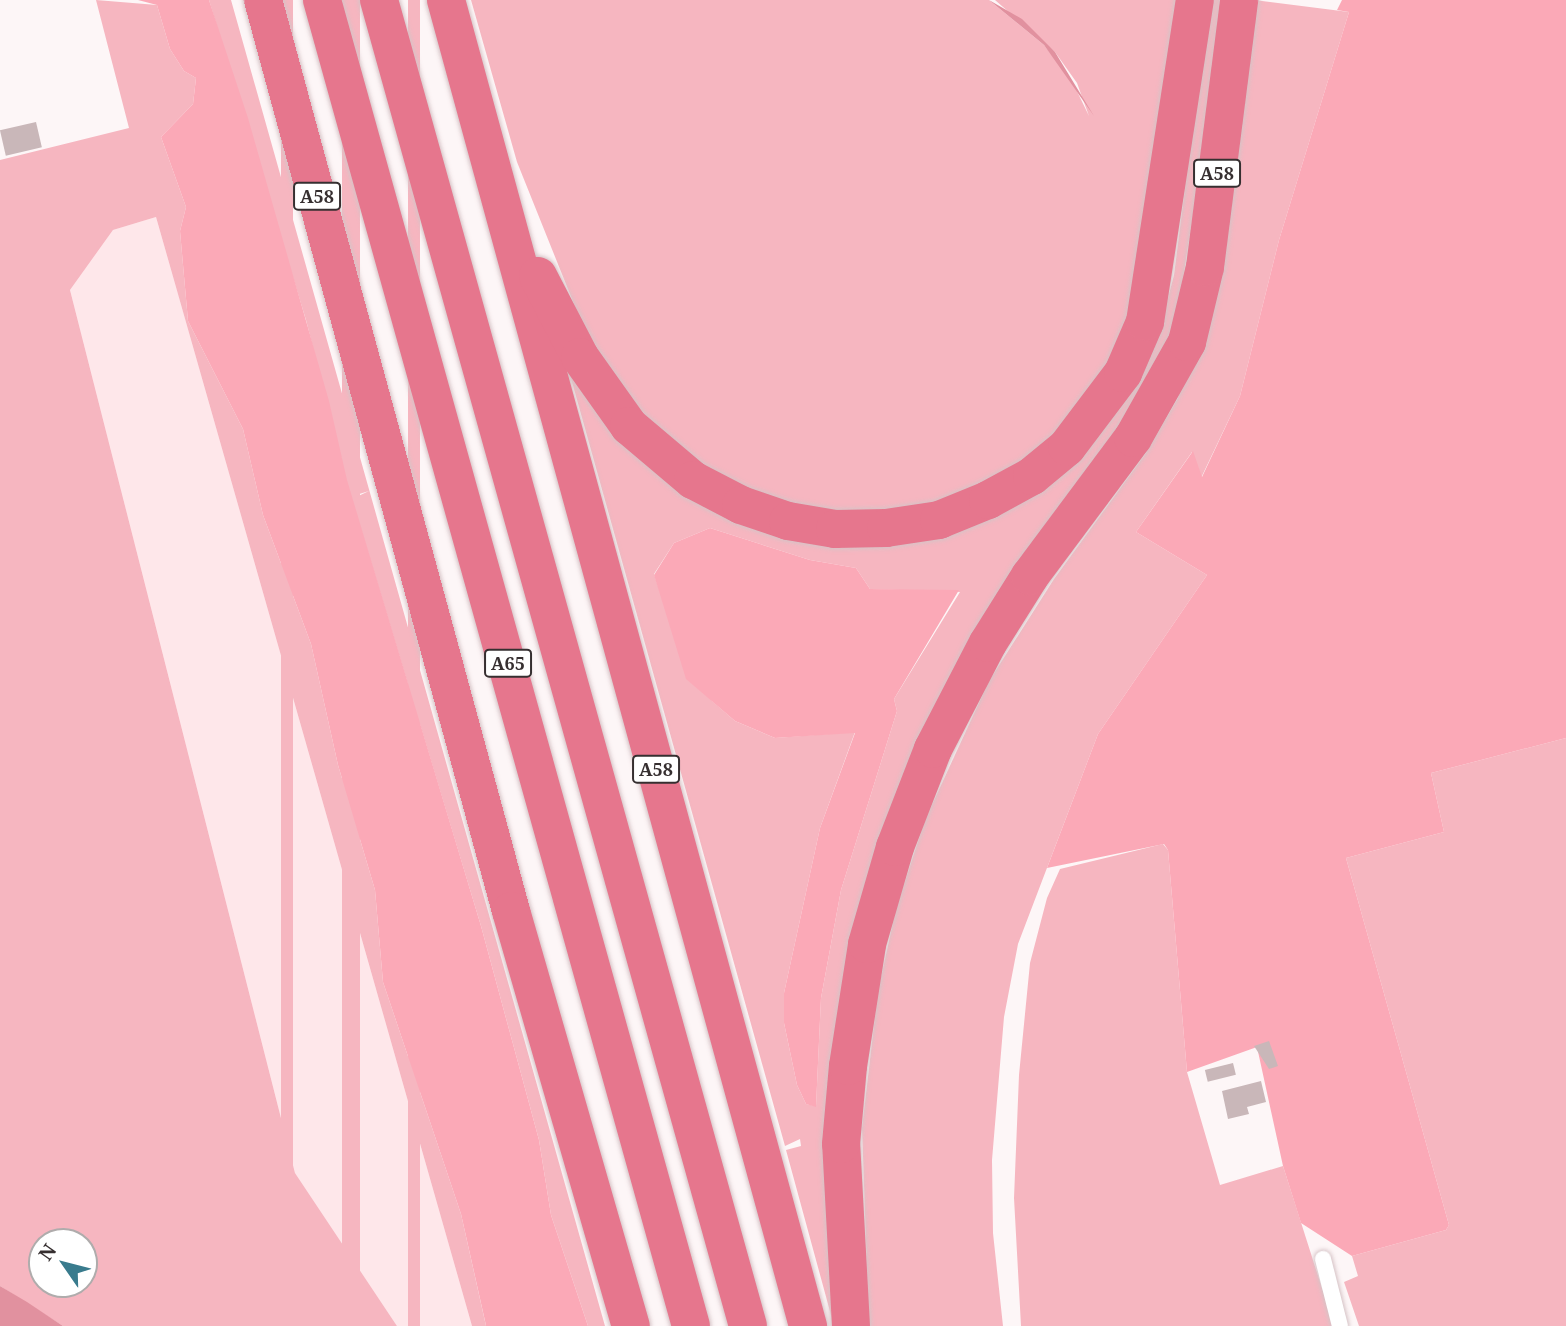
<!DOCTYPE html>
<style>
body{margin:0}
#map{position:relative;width:1566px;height:1326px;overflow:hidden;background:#fdf6f7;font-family:"Noto Serif",serif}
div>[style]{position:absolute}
.built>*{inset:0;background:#fee7ea}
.green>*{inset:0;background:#f6b6c0;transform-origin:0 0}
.forest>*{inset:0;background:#fba9b7}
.water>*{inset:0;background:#e1919f}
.building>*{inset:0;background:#c9b7b9;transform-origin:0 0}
.roads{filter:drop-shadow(0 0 2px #d6c3c6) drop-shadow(0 0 2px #d6c3c6)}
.lane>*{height:16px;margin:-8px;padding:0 8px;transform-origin:8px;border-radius:8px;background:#fff}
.highway>*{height:38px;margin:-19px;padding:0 19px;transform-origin:19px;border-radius:19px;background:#e6768d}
span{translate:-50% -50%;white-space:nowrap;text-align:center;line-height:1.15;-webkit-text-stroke:5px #fff;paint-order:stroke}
.shield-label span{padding:2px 5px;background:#fff;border:2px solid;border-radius:5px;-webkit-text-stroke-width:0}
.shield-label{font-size:18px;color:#362f30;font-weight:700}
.north{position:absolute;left:28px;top:1228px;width:70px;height:70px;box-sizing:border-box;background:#fff;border:2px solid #afacac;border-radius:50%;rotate:305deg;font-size:19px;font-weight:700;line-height:28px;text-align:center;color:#362f30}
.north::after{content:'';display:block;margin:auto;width:24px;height:32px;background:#397b8d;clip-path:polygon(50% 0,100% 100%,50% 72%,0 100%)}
</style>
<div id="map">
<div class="built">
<div style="clip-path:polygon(156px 217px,472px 1326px,397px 1326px,295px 1173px,70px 290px,113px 230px)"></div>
</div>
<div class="green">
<div style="clip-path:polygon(evenodd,96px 0,157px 5px,170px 49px,184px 71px,196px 78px,193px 104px,161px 137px,186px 207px,180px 231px,188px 321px,243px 429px,263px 515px,311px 644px,338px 765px,375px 890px,383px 982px,461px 1214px,486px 1326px,472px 1326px,156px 217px,113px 230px,70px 290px,295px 1173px,397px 1326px,63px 1326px,0 1286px,0 160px,129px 128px,96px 0,42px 1242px,84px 1242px,84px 1284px,42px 1284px,42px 1242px)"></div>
<div style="clip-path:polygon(209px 0,231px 0,605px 1326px,588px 1326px,551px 1215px,539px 1140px,481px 926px,352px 499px,369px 491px,356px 495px,351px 479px,347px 480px,306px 320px)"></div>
<div style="left:281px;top:0;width:12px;height:1376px"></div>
<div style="left:342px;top:0;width:18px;height:1376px"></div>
<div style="left:408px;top:0;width:12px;height:1376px"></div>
<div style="clip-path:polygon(471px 0,989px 0,1044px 45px,1072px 81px,1089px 116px,1077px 83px,1055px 52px,995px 0,1178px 0,1126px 342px,1062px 433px,975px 491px,894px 513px,796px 508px,716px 477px,647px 423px,584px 329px,517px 162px)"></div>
<div style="clip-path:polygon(evenodd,1209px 0,1226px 0,1176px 324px,895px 820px,834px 1326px,786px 1150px,801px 1146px,800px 1139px,785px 1146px,567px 364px,697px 497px,967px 524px,1160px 329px,1174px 275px,1209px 0,710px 528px,810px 560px,856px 568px,870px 589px,960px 592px,894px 699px,897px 711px,841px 890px,821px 998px,816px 1106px,806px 1104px,797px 1085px,784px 1023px,784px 993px,820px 828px,855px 732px,775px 738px,735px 721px,712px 701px,676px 640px,654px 574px,674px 543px,710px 528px)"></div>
<div style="clip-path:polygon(1254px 0,1349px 12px,1279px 240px,1240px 396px,1201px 478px,1192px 452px,1136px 532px,1207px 575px,1098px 734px,1018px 944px,1004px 1017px,992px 1160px,993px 1233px,1003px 1326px,869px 1326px,862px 1128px,878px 991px,896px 909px,925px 820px,989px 681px,1054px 579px,1146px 453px,1178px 398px)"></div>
<div style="clip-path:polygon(1566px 738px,1566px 1326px,1359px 1326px,1344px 1282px,1358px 1276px,1352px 1256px,1446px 1230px,1449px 1225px,1346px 858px,1444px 832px,1431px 773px)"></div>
<div style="clip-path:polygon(1163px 844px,1168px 850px,1187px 1072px,1220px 1185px,1283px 1166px,1334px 1326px,1021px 1326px,1014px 1198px,1019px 1075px,1030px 963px,1047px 898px,1060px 869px)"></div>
</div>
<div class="forest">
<div style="clip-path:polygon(138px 0,209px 0,248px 118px,329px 401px,347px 480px,481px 926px,539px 1140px,551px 1215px,588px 1326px,486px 1326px,485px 1321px,461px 1214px,383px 982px,375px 890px,338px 765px,311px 644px,263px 515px,243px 429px,188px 321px,180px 231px,186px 207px,161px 137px,193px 104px,196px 78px,184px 71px,170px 49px,157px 5px)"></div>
<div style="clip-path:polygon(1342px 0,1566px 0,1566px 738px,1431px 773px,1444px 832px,1346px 858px,1449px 1225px,1446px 1230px,1352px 1256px,1301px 1223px,1283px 1166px,1257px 1047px,1187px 1072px,1168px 850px,1164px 844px,1047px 868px,1098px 734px,1207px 575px,1136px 532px,1193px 451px,1202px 477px,1240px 396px,1279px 240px,1349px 12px,1337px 10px)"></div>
<div style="clip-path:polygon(710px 528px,810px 560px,856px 568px,870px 589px,959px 590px,894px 699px,897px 711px,841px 890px,821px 998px,816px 1107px,806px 1104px,797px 1085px,784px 1023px,784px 993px,820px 828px,855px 733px,775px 738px,735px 721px,686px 679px,654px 575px,674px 543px)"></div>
</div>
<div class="water">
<div style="clip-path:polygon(989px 0,1022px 19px,1055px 52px,1094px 116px,1044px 45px)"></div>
<div style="clip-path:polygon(0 1286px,27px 1302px,63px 1326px,0 1326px)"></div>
</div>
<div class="building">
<div style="left:36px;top:122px;width:26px;height:37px;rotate:77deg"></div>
<div style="clip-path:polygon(1269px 1041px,1278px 1066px,1269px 1069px,1254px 1046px)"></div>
<div style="left:1233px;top:1063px;width:12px;height:29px;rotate:76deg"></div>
<div style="clip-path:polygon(1261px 1081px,1266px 1102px,1247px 1107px,1249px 1114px,1228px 1119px,1222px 1091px)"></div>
</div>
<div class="roads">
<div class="lane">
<div style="left:1323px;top:1259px;width:69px;rotate:75.8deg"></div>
</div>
<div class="highway">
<div style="left:263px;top:0;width:944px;rotate:74.77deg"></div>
<div style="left:511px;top:911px;width:432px;rotate:73.9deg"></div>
<div style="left:322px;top:0;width:1376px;rotate:74.45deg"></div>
<div style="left:379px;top:0;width:1376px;rotate:74.45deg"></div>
<div style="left:446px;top:0;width:1375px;rotate:74.73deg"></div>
<div style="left:538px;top:276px;width:91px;rotate:62.6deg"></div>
<div style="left:580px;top:357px;width:85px;rotate:54.6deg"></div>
<div style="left:629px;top:426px;width:84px;rotate:40.2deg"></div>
<div style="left:693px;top:480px;width:54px;rotate:27.5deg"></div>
<div style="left:741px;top:505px;width:50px;rotate:18.8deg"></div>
<div style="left:788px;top:521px;width:48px;rotate:9.7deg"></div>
<div style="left:835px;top:529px;width:51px;rotate:-1.1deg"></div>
<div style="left:886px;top:528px;width:54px;rotate:-8.6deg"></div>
<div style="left:939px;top:520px;width:53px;rotate:-22.2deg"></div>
<div style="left:988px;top:500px;width:50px;rotate:-28.6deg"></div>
<div style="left:1032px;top:476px;width:45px;rotate:-39.6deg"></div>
<div style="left:1067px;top:447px;width:93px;rotate:-52.9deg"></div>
<div style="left:1123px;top:373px;width:56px;rotate:-66.7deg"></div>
<div style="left:1145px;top:322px;width:326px;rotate:-81.2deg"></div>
<div style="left:851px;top:1326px;width:182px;rotate:-93.1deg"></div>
<div style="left:841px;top:1144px;width:78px;rotate:-84.9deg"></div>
<div style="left:848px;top:1066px;width:123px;rotate:-81.1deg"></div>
<div style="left:867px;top:944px;width:101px;rotate:-73.9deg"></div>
<div style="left:895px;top:847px;width:105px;rotate:-68.8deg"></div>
<div style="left:933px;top:749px;width:119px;rotate:-62.6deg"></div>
<div style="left:988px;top:643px;width:79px;rotate:-57.9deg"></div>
<div style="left:1030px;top:576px;width:172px;rotate:-53.3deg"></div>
<div style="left:1133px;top:438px;width:110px;rotate:-60.6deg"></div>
<div style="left:1187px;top:342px;width:77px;rotate:-76.5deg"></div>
<div style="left:1205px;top:267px;width:269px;rotate:-82.7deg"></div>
</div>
</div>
<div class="shield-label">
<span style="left:1217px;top:173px">A58</span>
<span style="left:317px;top:196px">A58</span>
<span style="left:508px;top:663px">A65</span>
<span style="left:656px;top:769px">A58</span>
</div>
<div class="north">N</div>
</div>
